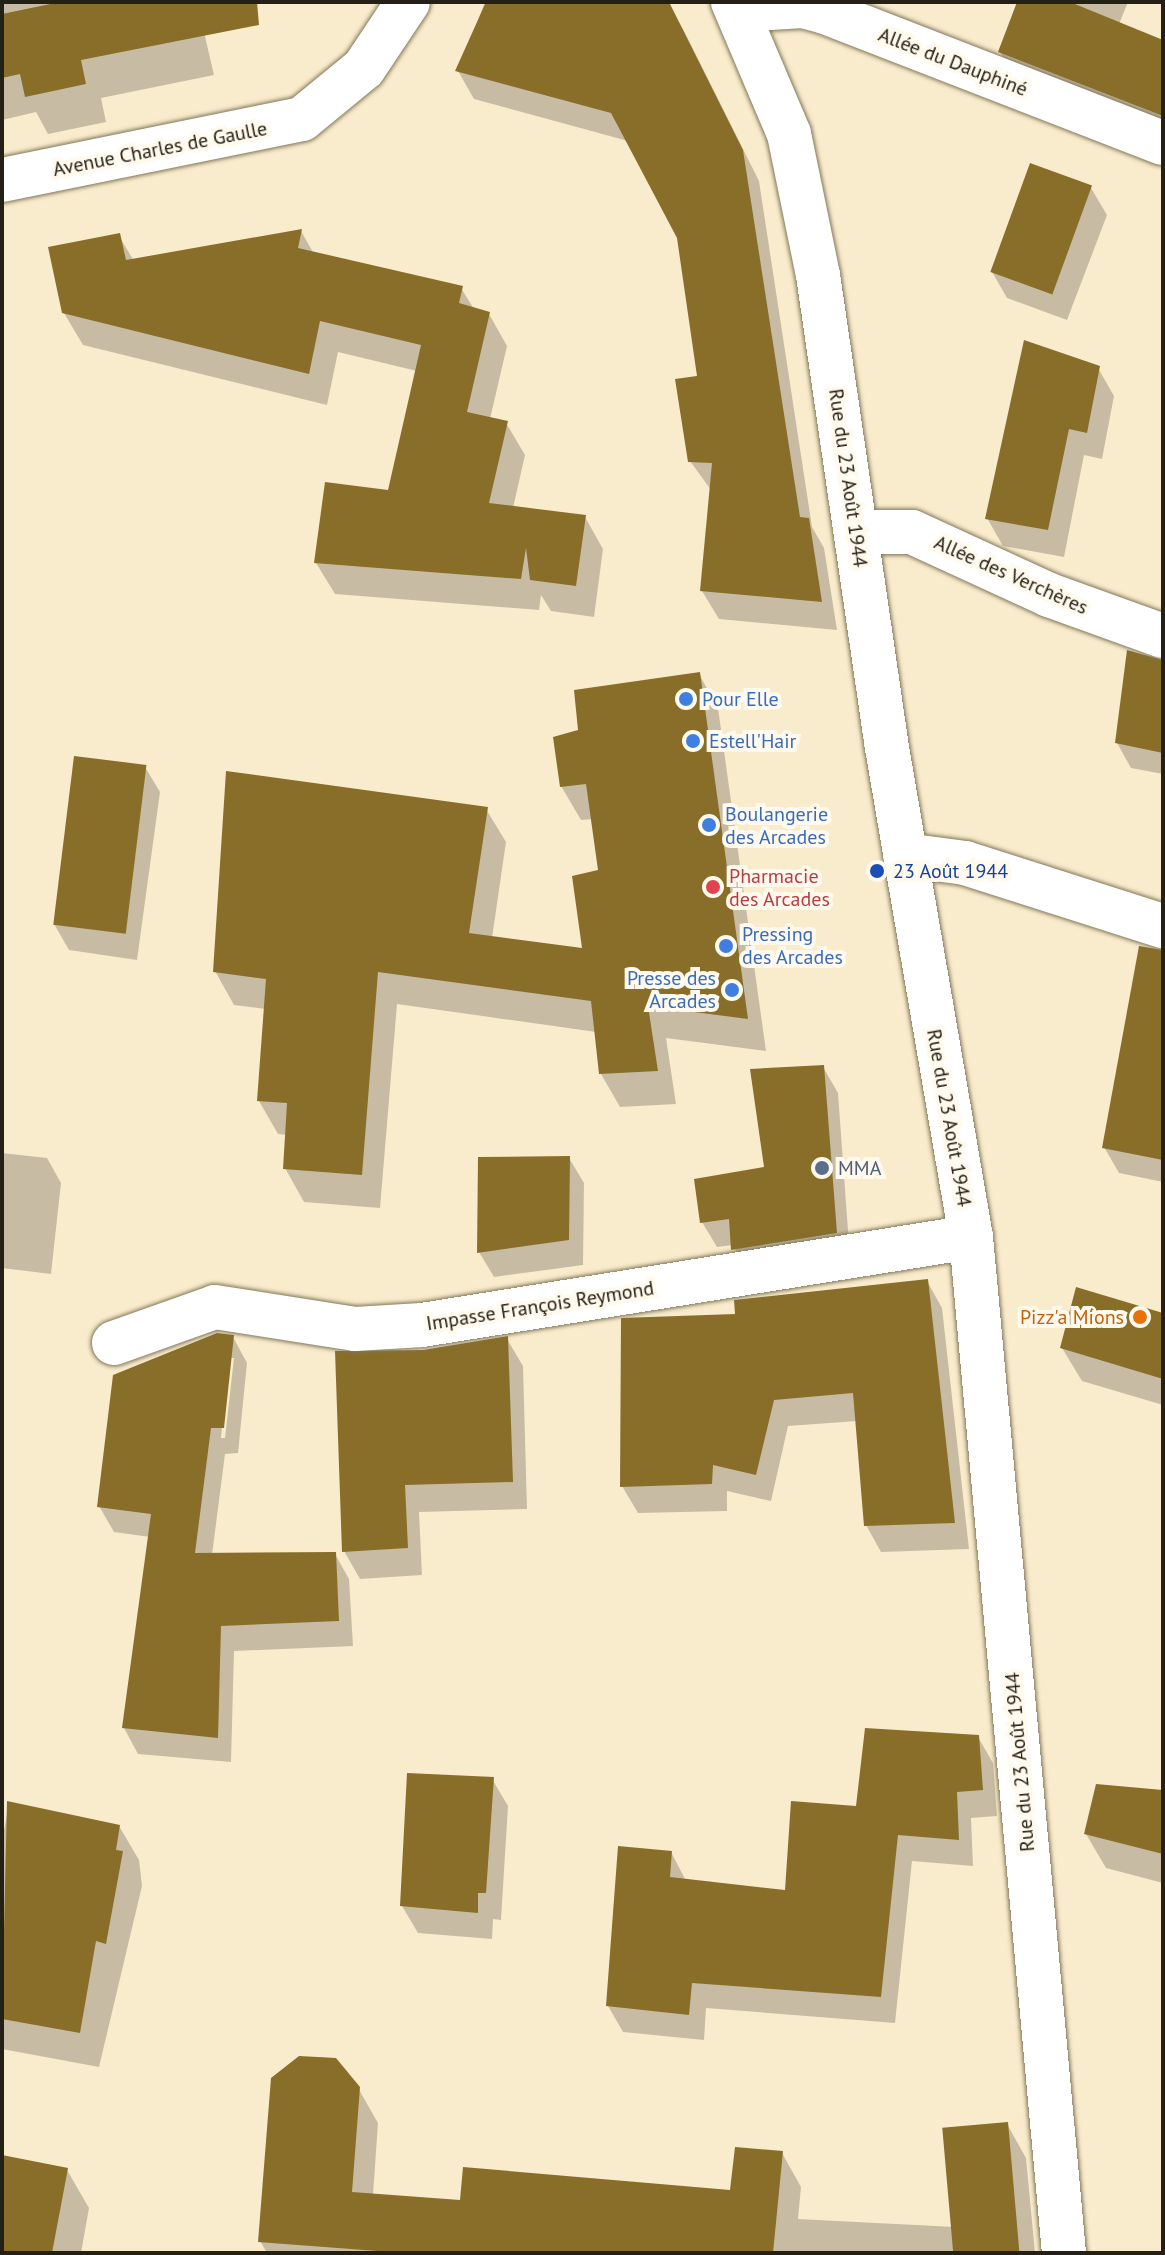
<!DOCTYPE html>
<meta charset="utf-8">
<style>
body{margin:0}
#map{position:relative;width:1165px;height:2255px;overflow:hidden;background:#f9eccc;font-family:"PT Sans",sans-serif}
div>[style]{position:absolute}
.shadow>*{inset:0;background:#0003}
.building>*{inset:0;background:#886e29;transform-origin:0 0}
.roads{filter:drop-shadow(0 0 2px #82775a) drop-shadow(0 0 2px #82775a)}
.minor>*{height:44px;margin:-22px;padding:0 22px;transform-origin:22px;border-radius:22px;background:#fff}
.major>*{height:44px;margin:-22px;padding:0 22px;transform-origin:22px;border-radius:22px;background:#fff}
.dots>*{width:22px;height:22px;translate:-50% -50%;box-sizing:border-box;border:4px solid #fffaed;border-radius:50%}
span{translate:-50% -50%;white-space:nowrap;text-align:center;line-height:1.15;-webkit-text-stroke:8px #fffaed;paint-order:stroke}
.street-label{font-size:20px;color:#252015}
.shop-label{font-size:20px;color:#366cbe}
.left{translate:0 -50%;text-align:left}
.right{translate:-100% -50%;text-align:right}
.transit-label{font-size:20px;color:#164399}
.health-label{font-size:20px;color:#be3a42}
.service-label{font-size:20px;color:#4e5e75}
.food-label{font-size:20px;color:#c56008}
.frame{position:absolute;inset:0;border:4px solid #252015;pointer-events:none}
</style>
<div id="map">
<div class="shadow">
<div style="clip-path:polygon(197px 2px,214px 75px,101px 98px,106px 122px,48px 134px,36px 112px,2px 120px,2px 3px)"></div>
<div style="clip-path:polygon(485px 2px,667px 2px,683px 29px,759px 181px,812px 527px,824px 548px,837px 630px,719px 619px,702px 591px,711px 490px,690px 461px,699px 377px,679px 237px,628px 141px,474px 99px,458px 71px)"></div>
<div style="clip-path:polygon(1019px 2px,1128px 2px,1119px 24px,1163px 42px,1163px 146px,1022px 90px,1000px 52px)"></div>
<div style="clip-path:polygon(1091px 188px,1107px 215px,1067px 320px,1007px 298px,991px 270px)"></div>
<div style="clip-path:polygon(301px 231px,314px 254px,461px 288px,474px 309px,489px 314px,507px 346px,490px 419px,506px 423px,525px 455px,513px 508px,585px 517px,603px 549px,594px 617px,551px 611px,541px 595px,539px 610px,335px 594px,316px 563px,390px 492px,417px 371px,338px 352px,327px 405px,83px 345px,64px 313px,119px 236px,134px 261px)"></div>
<div style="clip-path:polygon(1098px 368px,1114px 396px,1102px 459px,1084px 455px,1064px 557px,1003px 546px,987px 518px)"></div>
<div style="clip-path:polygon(1163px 664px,1163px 774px,1131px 768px,1117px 743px)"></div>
<div style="clip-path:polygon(699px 674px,718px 708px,766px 1051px,666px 1038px,676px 1104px,620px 1107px,601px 1074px,596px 1032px,397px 1004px,380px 1208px,304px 1202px,285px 1168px,287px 1135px,278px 1134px,259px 1101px,266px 1009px,234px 1005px,215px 971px,486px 809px,506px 842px,492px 938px,584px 950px,600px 872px,593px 819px,581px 820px,561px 786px,580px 731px)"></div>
<div style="clip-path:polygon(145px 767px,160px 792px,137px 960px,69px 950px,54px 924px)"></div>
<div style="clip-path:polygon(1163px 960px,1163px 1182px,1119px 1173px,1104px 1147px)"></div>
<div style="clip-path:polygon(823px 1067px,838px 1093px,850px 1258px,748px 1275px,733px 1245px,717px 1247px,702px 1222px,767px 1169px)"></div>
<div style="clip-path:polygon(2px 1153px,47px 1158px,61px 1183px,51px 1274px,2px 1268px)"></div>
<div style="clip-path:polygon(569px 1158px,584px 1183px,583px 1265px,494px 1277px,479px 1252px)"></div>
<div style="clip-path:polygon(927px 1281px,942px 1308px,969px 1549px,881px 1552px,866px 1525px,857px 1421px,788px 1426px,771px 1501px,727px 1491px,727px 1511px,638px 1513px,622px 1486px,737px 1316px)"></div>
<div style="clip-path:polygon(1163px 1315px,1163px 1405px,1082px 1381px,1062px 1348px)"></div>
<div style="clip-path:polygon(evenodd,233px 1337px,247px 1363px,238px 1453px,225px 1454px,212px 1555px,335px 1554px,349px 1579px,353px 1646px,234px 1651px,231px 1762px,138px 1754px,124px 1728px,150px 1537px,114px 1532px,99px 1506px,233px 1337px,229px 1358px,234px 1358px,225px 1438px,221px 1438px,229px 1358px)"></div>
<div style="clip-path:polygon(507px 1339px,523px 1366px,527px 1509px,419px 1512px,422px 1575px,360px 1579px,344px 1551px,424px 1352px)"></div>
<div style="clip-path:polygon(978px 1737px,993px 1763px,997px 1816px,971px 1818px,973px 1866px,912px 1861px,895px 2023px,706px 2008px,704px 2040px,623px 2032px,608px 2006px,671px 1852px,686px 1881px,787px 1892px,858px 1808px)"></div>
<div style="clip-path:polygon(492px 1779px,508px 1806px,501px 1920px,493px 1919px,492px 1939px,418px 1933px,402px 1906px)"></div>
<div style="clip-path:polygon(1163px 1792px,1163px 1883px,1106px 1868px,1086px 1834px)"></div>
<div style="clip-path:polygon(9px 1803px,119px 1826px,139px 1860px,142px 1886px,99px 2067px,2px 2049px,2px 1842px)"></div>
<div style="clip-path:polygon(358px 2088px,378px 2123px,373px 2195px,461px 2202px,732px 2192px,782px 2153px,801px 2187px,798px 2219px,955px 2227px,1007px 2124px,1026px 2158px,1035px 2253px,267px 2253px,260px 2241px)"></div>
<div style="clip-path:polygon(2px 2158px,67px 2170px,89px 2208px,81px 2253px,2px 2253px)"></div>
</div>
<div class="building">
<div style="clip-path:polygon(60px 2px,257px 2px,259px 25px,81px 60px,86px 84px,25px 97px,20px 74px,2px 78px,2px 14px)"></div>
<div style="clip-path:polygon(486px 2px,669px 2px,743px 150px,800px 517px,809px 518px,822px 602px,700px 591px,712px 463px,688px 462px,675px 379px,697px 376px,677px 238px,611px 113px,455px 71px)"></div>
<div style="clip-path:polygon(1017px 2px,1070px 2px,1163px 40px,1163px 116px,998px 52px)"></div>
<div style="left:1030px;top:163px;width:66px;height:116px;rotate:20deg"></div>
<div style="clip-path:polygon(302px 229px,298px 248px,463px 286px,459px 303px,490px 312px,467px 412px,508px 421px,489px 503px,586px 515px,576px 586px,530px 580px,526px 548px,521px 579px,314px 563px,325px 482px,388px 490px,421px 345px,320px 321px,309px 374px,62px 313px,48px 247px,120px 233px,126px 260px)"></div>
<div style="clip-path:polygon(1024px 340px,1100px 366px,1087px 433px,1069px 429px,1048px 530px,985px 519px)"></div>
<div style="clip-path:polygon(1127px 650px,1163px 660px,1163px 753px,1115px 743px)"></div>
<div style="clip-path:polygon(700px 672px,748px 1019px,648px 1006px,658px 1071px,599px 1074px,591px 1001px,378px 972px,362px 1175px,283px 1169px,287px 1103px,257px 1101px,266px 979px,213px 972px,226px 771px,488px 807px,469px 933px,582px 948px,572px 876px,598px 870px,586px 784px,560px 787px,553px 737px,578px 730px,574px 690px)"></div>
<div style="left:74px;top:756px;width:73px;height:170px;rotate:7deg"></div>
<div style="clip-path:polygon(1139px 946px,1163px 950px,1163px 1160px,1102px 1148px)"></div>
<div style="clip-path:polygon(824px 1065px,837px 1233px,731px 1250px,729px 1219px,700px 1223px,694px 1179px,764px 1167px,750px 1069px)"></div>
<div style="clip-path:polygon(570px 1156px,569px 1240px,477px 1253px,478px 1157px)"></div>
<div style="clip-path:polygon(928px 1279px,955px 1523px,864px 1526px,853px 1393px,774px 1400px,756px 1475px,713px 1465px,712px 1484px,620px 1487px,621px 1318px,735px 1314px,734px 1300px)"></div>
<div style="clip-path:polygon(1076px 1287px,1163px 1313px,1163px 1379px,1060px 1348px)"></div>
<div style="clip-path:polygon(217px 1333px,234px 1335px,224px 1428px,211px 1428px,195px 1553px,336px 1552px,339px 1621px,221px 1626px,218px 1738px,122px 1728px,151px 1514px,97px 1507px,113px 1375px)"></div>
<div style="clip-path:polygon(508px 1336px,513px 1482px,405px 1485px,408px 1548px,342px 1552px,335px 1351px,423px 1350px)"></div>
<div style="clip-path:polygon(865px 1728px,979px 1735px,983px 1790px,957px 1792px,959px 1840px,898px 1835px,881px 1997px,692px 1983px,689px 2015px,606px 2006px,618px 1846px,672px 1851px,670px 1877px,785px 1890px,791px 1801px,856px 1806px)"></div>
<div style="clip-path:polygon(407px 1773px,494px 1777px,486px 1893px,478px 1893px,478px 1913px,400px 1906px)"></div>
<div style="clip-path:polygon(1096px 1784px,1163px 1790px,1163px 1854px,1084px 1834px)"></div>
<div style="clip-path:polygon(7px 1801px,120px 1825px,116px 1850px,123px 1851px,106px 1944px,96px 1941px,80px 2033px,2px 2019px)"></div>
<div style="clip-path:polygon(299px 2056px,336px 2058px,360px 2087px,352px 2192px,460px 2200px,463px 2167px,730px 2190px,735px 2147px,783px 2151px,773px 2253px,404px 2253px,258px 2242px,271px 2078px)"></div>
<div style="left:1008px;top:2122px;width:132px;height:66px;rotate:85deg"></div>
<div style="clip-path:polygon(2px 2155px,68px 2168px,52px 2253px,2px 2253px)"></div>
</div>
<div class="roads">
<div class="minor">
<div style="left:738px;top:10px;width:65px;rotate:-3.5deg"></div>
<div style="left:803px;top:6px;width:23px;rotate:15deg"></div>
<div style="left:825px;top:12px;width:362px;rotate:21.2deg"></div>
<div style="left:2px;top:180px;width:306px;rotate:-11.5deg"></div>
<div style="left:302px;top:119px;width:80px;rotate:-39.4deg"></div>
<div style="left:364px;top:68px;width:79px;rotate:-56.3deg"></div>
<div style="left:857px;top:532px;width:55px"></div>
<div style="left:912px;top:532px;width:151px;rotate:24.7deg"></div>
<div style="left:1049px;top:595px;width:121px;rotate:19.8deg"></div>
<div style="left:905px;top:855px;width:61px;rotate:7.6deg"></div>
<div style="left:965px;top:863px;width:208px;rotate:17.7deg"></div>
<div style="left:114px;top:1343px;width:107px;rotate:-19.6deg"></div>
<div style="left:215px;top:1307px;width:142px;rotate:8.9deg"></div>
<div style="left:355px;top:1329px;width:67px;rotate:-3.4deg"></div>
<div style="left:422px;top:1325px;width:556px;rotate:-9.11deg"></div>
</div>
<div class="major">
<div style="left:733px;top:2px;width:143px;rotate:67deg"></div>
<div style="left:789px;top:134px;width:144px;rotate:78.4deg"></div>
<div style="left:818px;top:275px;width:472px;rotate:81.7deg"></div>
<div style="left:886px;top:742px;width:502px;rotate:80.26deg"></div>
<div style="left:971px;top:1237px;width:1020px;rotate:84.77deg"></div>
</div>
</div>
<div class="dots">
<div style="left:686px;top:699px;background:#3f7fe0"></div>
<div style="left:693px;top:741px;background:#3f7fe0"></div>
<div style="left:709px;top:825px;background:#3f7fe0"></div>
<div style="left:877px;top:871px;background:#1a4fb4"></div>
<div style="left:713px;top:887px;background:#e0444e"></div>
<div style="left:726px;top:946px;background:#3f7fe0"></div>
<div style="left:732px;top:990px;background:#3f7fe0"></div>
<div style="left:822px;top:1168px;background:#5c6f8a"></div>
<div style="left:1140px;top:1317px;background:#e8710a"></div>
</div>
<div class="street-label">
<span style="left:953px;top:62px;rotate:21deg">Allée du Dauphiné</span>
<span style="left:160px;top:149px;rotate:-11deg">Avenue Charles de Gaulle</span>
<span style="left:848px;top:478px;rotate:82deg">Rue du 23 Août 1944</span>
<span style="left:1011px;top:575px;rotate:24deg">Allée des Verchères</span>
<span style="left:949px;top:1118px;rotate:80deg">Rue du 23 Août 1944</span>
<span style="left:540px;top:1306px;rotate:-9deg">Impasse François Reymond</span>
<span style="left:1020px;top:1762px;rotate:-95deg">Rue du 23 Août 1944</span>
</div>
<div class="shop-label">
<span class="left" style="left:702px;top:699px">Pour Elle</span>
<span class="left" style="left:709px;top:741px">Estell'Hair</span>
<span class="left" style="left:725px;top:826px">Boulangerie<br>des Arcades</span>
<span class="left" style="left:742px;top:946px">Pressing<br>des Arcades</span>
<span class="right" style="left:716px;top:990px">Presse des<br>Arcades</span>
</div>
<div class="transit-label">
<span class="left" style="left:893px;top:871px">23 Août 1944</span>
</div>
<div class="health-label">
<span class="left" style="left:729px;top:888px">Pharmacie<br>des Arcades</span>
</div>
<div class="service-label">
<span class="left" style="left:838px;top:1168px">MMA</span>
</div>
<div class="food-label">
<span class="right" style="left:1124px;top:1317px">Pizz'a Mions</span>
</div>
<div class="frame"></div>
</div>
